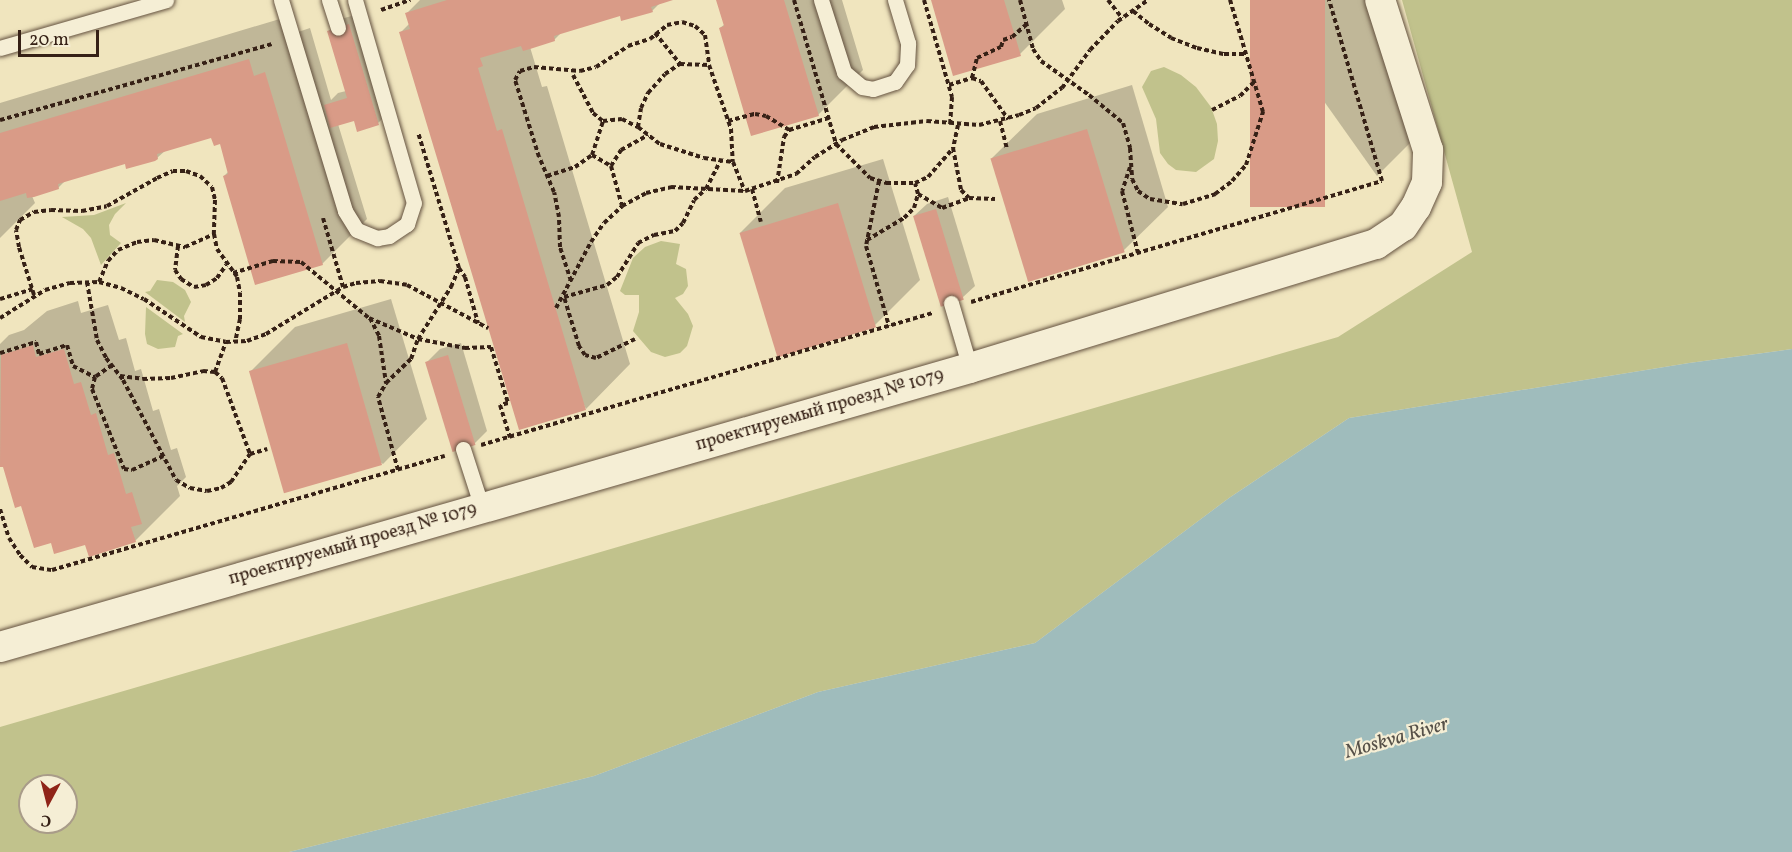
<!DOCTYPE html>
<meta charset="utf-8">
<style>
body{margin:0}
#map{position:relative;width:1792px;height:852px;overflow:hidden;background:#f0e5be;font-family:Vollkorn,serif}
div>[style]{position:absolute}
.green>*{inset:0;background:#c1c28c}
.water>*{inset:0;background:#9fbcbc}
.shadow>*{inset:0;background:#0003}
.building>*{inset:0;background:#d99b87;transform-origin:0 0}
.path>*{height:4px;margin-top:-2px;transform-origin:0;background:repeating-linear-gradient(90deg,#362116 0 4.5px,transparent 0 7.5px)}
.roads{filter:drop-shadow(0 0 2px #645240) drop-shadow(0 0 2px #645240)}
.service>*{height:15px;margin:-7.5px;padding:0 7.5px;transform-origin:7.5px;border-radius:7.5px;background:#f5eed5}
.minor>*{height:30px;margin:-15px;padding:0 15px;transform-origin:15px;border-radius:15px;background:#f5eed5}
span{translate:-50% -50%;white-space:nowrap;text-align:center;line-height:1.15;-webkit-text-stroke:4.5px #f5eed5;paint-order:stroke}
.street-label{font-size:18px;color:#362116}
.water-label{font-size:20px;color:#565048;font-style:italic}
.north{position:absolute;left:18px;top:774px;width:60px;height:60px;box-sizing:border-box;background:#f5eed5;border:2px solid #a99c89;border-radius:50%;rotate:187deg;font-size:16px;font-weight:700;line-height:24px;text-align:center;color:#362116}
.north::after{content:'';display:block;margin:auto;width:21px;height:27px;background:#8f2418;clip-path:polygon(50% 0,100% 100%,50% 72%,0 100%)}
.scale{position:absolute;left:18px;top:30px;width:81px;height:27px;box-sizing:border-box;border:3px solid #362116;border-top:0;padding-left:8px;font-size:18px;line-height:21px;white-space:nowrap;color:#362116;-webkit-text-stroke:4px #f5eed5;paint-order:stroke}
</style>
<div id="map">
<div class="green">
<div style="clip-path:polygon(evenodd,1402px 0,1792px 0,1792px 349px,1689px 363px,1349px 418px,1229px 498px,1035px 643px,818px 692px,594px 776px,289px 852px,0 852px,0 727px,1338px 337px,1472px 252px,1402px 0,30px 786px,66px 786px,66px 822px,30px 822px,30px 786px)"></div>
<div style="clip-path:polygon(1164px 67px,1181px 75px,1196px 87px,1211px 107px,1217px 124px,1218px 141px,1214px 159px,1196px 172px,1176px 170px,1168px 164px,1160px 153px,1156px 119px,1142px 87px,1151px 71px)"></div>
<div style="clip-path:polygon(126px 203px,115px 214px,109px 225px,110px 235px,121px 243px,101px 265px,91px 238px,83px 229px,62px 217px,94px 215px)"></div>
<div style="clip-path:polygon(661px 241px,680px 244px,676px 264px,686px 269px,688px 286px,683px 294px,675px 298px,688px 314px,693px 326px,687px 346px,680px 353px,665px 357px,651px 352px,633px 331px,639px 312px,639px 295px,625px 295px,620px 291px,633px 258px,645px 247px)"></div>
<div style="clip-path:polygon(157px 280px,173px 282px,185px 290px,191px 302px,184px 316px,185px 322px,145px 292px,150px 291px)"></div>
<div style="clip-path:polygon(146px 307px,183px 334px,178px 336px,175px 347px,158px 349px,147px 344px,145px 334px)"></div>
</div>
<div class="water">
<div style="clip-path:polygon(1792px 349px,1792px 852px,289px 852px,594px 776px,818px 692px,1035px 643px,1229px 498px,1349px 418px,1689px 363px)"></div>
</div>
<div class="shadow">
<div style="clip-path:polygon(420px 0,670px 0,660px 3px,652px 11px,621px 14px,562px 32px,554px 40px,530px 47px,542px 87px,547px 86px,630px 364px,586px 409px,401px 32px,410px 23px,407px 13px)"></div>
<div style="clip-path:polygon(718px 0,842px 0,863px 70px,818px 115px,720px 28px,725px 24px)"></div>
<div style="clip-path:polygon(932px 0,1062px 0,1065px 9px,1020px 54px)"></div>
<div style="clip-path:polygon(1252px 0,1383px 0,1422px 131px,1377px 176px)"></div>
<div style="clip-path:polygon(362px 13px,391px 111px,378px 123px,355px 119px,338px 124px,367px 219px,322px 264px,224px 176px,229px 171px,221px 142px,212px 136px,166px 150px,157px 158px,126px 162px,66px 180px,58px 188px,32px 196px,35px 203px,0 238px,0 103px,293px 15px,298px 32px,310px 28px,331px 100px,338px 93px,346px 91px,328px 32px,341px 19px)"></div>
<div style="clip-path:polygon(1132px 85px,1168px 207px,1123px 251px,992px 158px,1037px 114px)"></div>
<div style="clip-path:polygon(883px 159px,920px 280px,875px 325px,740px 233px,785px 188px)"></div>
<div style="clip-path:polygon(948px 197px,975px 286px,962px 298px,914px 216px,927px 204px)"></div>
<div style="clip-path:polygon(391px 299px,427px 419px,383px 464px,250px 372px,295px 327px)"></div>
<div style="clip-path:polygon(78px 301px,81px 313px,108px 305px,119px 340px,126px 338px,135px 371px,141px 369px,153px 411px,159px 409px,171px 450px,177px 448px,186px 477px,177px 486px,180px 496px,135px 541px,86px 543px,22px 504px,4px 465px,0 466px,0 344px,9px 335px,24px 330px,47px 311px)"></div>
<div style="clip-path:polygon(461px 343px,487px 431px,474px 444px,427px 362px,440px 349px)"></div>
</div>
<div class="building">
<div style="clip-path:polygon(447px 0,673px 0,651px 7px,653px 12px,650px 13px,621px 21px,620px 16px,554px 36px,555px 41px,530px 49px,523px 51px,521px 46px,480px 58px,483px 66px,478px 68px,497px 131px,502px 129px,586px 410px,519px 430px,399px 32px,410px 29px,405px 13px)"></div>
<div style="clip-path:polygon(716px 0,784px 0,819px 116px,751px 136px,719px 28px,724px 26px)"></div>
<div style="clip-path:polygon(931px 0,1004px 0,1021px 56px,953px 76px)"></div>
<div style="left:1250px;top:0;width:75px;height:207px"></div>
<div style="clip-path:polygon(349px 24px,379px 125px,357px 132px,354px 121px,330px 128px,324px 105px,347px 98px,327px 31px)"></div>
<div style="clip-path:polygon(249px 59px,254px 76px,265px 72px,323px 265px,255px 285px,223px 176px,228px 174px,220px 144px,214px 146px,211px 138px,157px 154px,158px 159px,155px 161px,126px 169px,125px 164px,58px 184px,59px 189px,34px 197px,27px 198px,26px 193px,0 201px,0 133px)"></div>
<div style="left:1087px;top:129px;width:129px;height:101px;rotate:73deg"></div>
<div style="left:838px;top:203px;width:130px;height:103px;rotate:73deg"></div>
<div style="left:936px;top:209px;width:95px;height:24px;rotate:73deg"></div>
<div style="left:347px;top:343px;width:127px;height:102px;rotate:74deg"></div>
<div style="clip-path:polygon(33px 345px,36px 357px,64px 349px,74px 384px,81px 382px,91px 415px,96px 413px,108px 455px,114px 453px,126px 494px,132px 492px,142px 524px,131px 527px,136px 542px,89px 557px,85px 545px,54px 554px,51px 543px,34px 548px,21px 506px,15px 508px,3px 467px,0 467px,1px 355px)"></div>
<div style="left:448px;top:355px;width:94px;height:24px;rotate:73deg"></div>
</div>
<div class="path">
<div style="left:794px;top:0;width:150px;rotate:73.7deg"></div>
<div style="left:836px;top:144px;width:48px;rotate:45deg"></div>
<div style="left:870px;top:178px;width:17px;rotate:17deg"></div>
<div style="left:886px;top:183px;width:29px"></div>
<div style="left:915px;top:183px;width:14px;rotate:-25deg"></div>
<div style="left:928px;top:177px;width:38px;rotate:-49deg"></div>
<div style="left:924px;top:0;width:101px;rotate:73.9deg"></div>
<div style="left:952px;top:97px;width:28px;rotate:94deg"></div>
<div style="left:1020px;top:0;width:51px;rotate:75.1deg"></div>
<div style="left:1033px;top:49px;width:14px;rotate:56deg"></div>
<div style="left:1041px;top:61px;width:59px;rotate:35.3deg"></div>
<div style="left:1089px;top:95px;width:44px;rotate:39.5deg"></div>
<div style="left:1123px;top:123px;width:26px;rotate:74deg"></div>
<div style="left:1130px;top:148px;width:31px;rotate:86deg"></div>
<div style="left:1132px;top:179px;width:13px;rotate:63deg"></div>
<div style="left:1138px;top:191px;width:14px;rotate:34deg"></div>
<div style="left:1150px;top:199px;width:33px;rotate:9deg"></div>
<div style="left:1183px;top:204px;width:34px;rotate:-17deg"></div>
<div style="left:1215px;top:194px;width:21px;rotate:-37deg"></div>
<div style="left:1232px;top:181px;width:21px;rotate:-49deg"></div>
<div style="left:1246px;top:165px;width:56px;rotate:-72.2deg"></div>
<div style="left:1263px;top:112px;width:117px;rotate:-106.4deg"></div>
<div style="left:1108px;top:0;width:23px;rotate:52deg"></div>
<div style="left:381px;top:10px;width:31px;rotate:-19deg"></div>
<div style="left:1133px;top:11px;width:21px;rotate:39deg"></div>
<div style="left:1149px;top:24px;width:26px;rotate:32deg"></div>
<div style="left:1171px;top:38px;width:28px;rotate:21deg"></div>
<div style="left:1197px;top:48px;width:28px;rotate:13deg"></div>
<div style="left:1224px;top:54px;width:22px"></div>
<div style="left:655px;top:33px;width:40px;rotate:51deg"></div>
<div style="left:573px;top:75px;width:43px;rotate:62.2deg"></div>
<div style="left:593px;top:113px;width:13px;rotate:39deg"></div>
<div style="left:603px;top:121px;width:19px;rotate:-6deg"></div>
<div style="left:622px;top:119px;width:18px;rotate:27deg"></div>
<div style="left:638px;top:127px;width:28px;rotate:38deg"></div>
<div style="left:660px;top:144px;width:46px;rotate:17.7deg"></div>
<div style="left:704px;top:158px;width:29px;rotate:8deg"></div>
<div style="left:972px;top:78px;width:21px;rotate:-76deg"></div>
<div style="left:977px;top:58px;width:26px;rotate:-25deg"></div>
<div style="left:1001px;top:47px;width:7px;rotate:-74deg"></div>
<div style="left:1003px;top:40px;width:9px;rotate:-18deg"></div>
<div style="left:1012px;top:37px;width:20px;rotate:-41deg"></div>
<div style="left:949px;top:85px;width:24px;rotate:-17deg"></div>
<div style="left:972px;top:78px;width:9px;rotate:18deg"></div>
<div style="left:981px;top:81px;width:47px;rotate:54.6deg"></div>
<div style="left:1212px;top:110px;width:31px;rotate:-27deg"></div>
<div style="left:1240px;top:96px;width:20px;rotate:-45deg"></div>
<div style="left:0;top:120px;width:282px;rotate:-15.6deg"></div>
<div style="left:728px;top:121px;width:28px;rotate:-15deg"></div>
<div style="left:755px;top:114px;width:11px;rotate:10deg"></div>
<div style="left:766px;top:116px;width:27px;rotate:31deg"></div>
<div style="left:1000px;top:121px;width:29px;rotate:76deg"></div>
<div style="left:958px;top:125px;width:24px;rotate:102deg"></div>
<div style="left:953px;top:148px;width:43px;rotate:79.2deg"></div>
<div style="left:961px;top:190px;width:11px;rotate:45deg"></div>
<div style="left:969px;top:198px;width:26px;rotate:2deg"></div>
<div style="left:638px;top:127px;width:19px;rotate:-81deg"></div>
<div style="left:641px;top:108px;width:17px;rotate:-65deg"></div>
<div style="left:648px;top:93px;width:25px;rotate:-48deg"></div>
<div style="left:665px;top:74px;width:18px;rotate:-34deg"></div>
<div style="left:680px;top:64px;width:29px;rotate:2deg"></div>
<div style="left:592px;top:155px;width:22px;rotate:30deg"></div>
<div style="left:611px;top:166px;width:41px;rotate:74.6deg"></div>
<div style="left:611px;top:166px;width:19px;rotate:-58deg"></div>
<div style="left:621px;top:150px;width:31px;rotate:-29deg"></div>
<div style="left:1130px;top:167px;width:25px;rotate:108deg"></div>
<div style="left:1122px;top:191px;width:64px;rotate:75.5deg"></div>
<div style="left:547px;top:176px;width:29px;rotate:-18deg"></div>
<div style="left:575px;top:167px;width:21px;rotate:-35deg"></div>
<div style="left:592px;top:155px;width:36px;rotate:-72deg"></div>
<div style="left:879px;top:181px;width:66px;rotate:101.3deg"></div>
<div style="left:866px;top:246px;width:83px;rotate:74deg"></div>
<div style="left:777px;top:183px;width:47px;rotate:-81.3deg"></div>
<div style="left:784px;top:137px;width:9px;rotate:-54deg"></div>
<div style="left:789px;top:130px;width:42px;rotate:-16.7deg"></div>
<div style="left:752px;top:189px;width:34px;rotate:75deg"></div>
<div style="left:918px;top:194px;width:28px;rotate:30deg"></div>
<div style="left:942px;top:208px;width:29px;rotate:-20deg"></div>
<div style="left:323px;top:218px;width:72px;rotate:73.8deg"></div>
<div style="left:867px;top:240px;width:43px;rotate:-30.7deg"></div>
<div style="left:904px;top:218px;width:14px;rotate:-45deg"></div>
<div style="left:914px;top:208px;width:15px;rotate:-74deg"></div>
<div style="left:918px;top:194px;width:11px;rotate:-105deg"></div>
<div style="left:178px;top:246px;width:24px;rotate:97deg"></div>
<div style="left:175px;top:270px;width:11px;rotate:56deg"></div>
<div style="left:181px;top:279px;width:15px;rotate:32deg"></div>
<div style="left:194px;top:287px;width:12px;rotate:-9deg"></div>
<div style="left:206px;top:285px;width:13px;rotate:-32deg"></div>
<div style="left:217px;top:278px;width:16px;rotate:-55deg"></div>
<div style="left:459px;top:268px;width:11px;rotate:56deg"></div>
<div style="left:465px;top:277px;width:48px;rotate:74.2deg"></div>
<div style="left:233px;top:273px;width:42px;rotate:-16.7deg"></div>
<div style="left:273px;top:261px;width:28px;rotate:2deg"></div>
<div style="left:301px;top:262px;width:88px;rotate:39.5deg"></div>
<div style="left:369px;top:318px;width:53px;rotate:23.2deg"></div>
<div style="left:418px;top:339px;width:48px;rotate:10.8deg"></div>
<div style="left:465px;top:348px;width:26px;rotate:-2deg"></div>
<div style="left:491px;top:347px;width:59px;rotate:73.1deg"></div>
<div style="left:508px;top:403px;width:8px;rotate:166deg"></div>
<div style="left:500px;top:405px;width:34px;rotate:73deg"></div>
<div style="left:571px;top:281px;width:36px;rotate:-108deg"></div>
<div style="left:560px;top:247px;width:30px;rotate:-92deg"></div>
<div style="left:559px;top:217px;width:25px;rotate:-101deg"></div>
<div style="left:554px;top:192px;width:38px;rotate:-113deg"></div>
<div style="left:539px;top:157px;width:81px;rotate:-107.3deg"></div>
<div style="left:515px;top:80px;width:10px;rotate:-61deg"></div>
<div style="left:520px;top:71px;width:15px;rotate:-16deg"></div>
<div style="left:534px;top:67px;width:46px;rotate:5deg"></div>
<div style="left:580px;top:71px;width:16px;rotate:-14deg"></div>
<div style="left:596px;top:67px;width:38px;rotate:-33deg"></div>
<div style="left:628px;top:46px;width:23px;rotate:-18deg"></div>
<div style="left:650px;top:39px;width:22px;rotate:-39deg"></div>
<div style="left:667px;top:25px;width:15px;rotate:-11deg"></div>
<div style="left:682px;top:22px;width:14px;rotate:17deg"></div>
<div style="left:695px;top:26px;width:13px;rotate:42deg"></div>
<div style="left:705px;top:35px;width:30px;rotate:82deg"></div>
<div style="left:709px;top:65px;width:68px;rotate:71deg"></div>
<div style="left:731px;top:129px;width:33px;rotate:87deg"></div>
<div style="left:733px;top:162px;width:31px;rotate:68deg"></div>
<div style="left:87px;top:282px;width:59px;rotate:80.2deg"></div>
<div style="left:97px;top:340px;width:20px;rotate:63deg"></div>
<div style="left:106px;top:358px;width:28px;rotate:52deg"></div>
<div style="left:123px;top:380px;width:113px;rotate:62.1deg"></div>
<div style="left:176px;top:480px;width:16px;rotate:30deg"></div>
<div style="left:190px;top:488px;width:17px;rotate:10deg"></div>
<div style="left:207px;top:491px;width:14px;rotate:-12deg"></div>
<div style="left:221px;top:488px;width:12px;rotate:-31deg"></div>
<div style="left:231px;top:482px;width:34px;rotate:-56deg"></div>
<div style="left:250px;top:454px;width:18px;rotate:-16deg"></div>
<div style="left:99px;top:282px;width:23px;rotate:-67deg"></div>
<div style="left:108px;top:261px;width:15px;rotate:-48deg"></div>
<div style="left:118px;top:250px;width:21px;rotate:-23deg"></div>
<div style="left:137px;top:242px;width:17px;rotate:-7deg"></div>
<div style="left:154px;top:240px;width:32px;rotate:13deg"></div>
<div style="left:185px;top:247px;width:32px;rotate:-24deg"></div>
<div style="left:34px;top:295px;width:50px;rotate:-107.4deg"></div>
<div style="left:19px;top:247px;width:17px;rotate:-100deg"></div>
<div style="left:16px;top:230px;width:11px;rotate:-68deg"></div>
<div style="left:20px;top:220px;width:16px;rotate:-30deg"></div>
<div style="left:34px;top:212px;width:17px;rotate:-7deg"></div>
<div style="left:51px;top:210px;width:31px;rotate:2deg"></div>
<div style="left:82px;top:211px;width:25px;rotate:-11deg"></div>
<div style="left:107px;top:206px;width:57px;rotate:-29.2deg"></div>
<div style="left:157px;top:178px;width:17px;rotate:-24deg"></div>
<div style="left:173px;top:171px;width:13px"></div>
<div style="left:186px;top:171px;width:15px;rotate:20deg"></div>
<div style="left:200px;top:176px;width:16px;rotate:43deg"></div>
<div style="left:212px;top:187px;width:13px;rotate:77deg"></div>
<div style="left:215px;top:200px;width:34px;rotate:92deg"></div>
<div style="left:214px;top:234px;width:15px;rotate:79deg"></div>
<div style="left:217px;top:249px;width:34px;rotate:54deg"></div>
<div style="left:237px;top:277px;width:16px;rotate:79deg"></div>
<div style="left:240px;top:293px;width:26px;rotate:90deg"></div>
<div style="left:240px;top:319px;width:24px;rotate:102deg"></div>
<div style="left:0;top:299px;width:34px;rotate:-17deg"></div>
<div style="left:971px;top:302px;width:428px;rotate:-16.4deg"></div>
<div style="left:1382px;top:181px;width:189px;rotate:-106.3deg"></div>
<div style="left:556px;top:308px;width:75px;rotate:-62.1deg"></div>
<div style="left:591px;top:242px;width:23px;rotate:-56deg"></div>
<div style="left:604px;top:223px;width:25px;rotate:-43deg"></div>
<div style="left:622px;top:206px;width:27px;rotate:-28deg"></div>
<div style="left:646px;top:193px;width:26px;rotate:-13deg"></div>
<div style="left:671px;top:187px;width:74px;rotate:3.1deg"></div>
<div style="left:745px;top:191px;width:54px;rotate:-18.4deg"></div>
<div style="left:796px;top:174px;width:25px;rotate:-42deg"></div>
<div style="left:815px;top:157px;width:32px;rotate:-32deg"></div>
<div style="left:842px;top:140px;width:35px;rotate:-22deg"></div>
<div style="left:874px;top:127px;width:53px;rotate:-6.5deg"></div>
<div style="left:927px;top:121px;width:52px;rotate:4.4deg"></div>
<div style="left:979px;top:125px;width:41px;rotate:-14deg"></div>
<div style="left:1019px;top:115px;width:18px;rotate:-22deg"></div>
<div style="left:1036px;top:108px;width:33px;rotate:-38deg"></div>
<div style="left:1062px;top:88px;width:47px;rotate:-53.6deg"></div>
<div style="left:1090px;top:50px;width:40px;rotate:-46deg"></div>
<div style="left:1118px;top:21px;width:37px;rotate:-35deg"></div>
<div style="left:0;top:318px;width:53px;rotate:-31.9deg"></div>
<div style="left:45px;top:290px;width:26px;rotate:-16deg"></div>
<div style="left:70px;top:283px;width:29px;rotate:-2deg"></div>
<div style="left:99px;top:282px;width:23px;rotate:15deg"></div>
<div style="left:121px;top:288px;width:25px;rotate:26deg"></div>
<div style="left:144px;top:299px;width:69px;rotate:33.7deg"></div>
<div style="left:201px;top:337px;width:25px;rotate:11deg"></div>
<div style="left:226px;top:342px;width:21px;rotate:-3deg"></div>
<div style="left:247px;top:341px;width:20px;rotate:-20deg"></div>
<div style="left:266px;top:334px;width:90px;rotate:-31.4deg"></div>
<div style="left:343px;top:287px;width:14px;rotate:-17deg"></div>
<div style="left:356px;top:283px;width:24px;rotate:-5deg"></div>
<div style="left:380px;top:281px;width:27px;rotate:8deg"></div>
<div style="left:407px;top:285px;width:92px;rotate:28deg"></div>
<div style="left:370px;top:318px;width:20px;rotate:63deg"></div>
<div style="left:379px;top:336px;width:48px;rotate:81.5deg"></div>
<div style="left:635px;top:339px;width:43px;rotate:154deg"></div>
<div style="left:596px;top:358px;width:11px;rotate:-165deg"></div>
<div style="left:585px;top:355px;width:11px;rotate:-124deg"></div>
<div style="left:579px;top:346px;width:51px;rotate:-107deg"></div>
<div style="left:564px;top:297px;width:45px;rotate:-15.6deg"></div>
<div style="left:607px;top:285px;width:13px;rotate:-39deg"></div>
<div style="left:617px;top:277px;width:40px;rotate:-58deg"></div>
<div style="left:638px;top:243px;width:18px;rotate:-27deg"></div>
<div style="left:654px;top:235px;width:21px;rotate:-11deg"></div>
<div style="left:675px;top:231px;width:11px;rotate:-45deg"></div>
<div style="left:683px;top:223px;width:25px;rotate:-64deg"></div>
<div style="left:694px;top:200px;width:16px;rotate:-43deg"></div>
<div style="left:706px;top:189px;width:33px;rotate:-63deg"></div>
<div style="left:0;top:353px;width:38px;rotate:-17deg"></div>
<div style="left:36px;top:342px;width:12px;rotate:76deg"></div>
<div style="left:39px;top:354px;width:29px;rotate:-18deg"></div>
<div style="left:67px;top:345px;width:22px;rotate:74deg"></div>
<div style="left:73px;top:366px;width:25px;rotate:27deg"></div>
<div style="left:112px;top:365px;width:21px;rotate:145deg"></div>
<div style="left:95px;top:377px;width:12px;rotate:104deg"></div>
<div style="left:92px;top:389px;width:86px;rotate:68.2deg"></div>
<div style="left:124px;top:469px;width:8px;rotate:7deg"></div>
<div style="left:132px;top:470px;width:34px;rotate:-24deg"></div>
<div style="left:215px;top:372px;width:32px;rotate:-70deg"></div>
<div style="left:120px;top:376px;width:23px;rotate:7deg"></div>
<div style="left:143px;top:379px;width:28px;rotate:-2deg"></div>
<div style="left:171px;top:378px;width:33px;rotate:-12deg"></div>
<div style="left:203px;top:371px;width:12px;rotate:5deg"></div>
<div style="left:215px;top:372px;width:9px;rotate:41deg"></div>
<div style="left:222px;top:378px;width:81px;rotate:69.8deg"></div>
<div style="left:481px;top:445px;width:470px;rotate:-16.3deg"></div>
<div style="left:398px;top:470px;width:76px;rotate:-105.3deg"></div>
<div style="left:378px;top:397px;width:16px;rotate:-60deg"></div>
<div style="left:386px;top:383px;width:35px;rotate:-44deg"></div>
<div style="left:411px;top:359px;width:21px;rotate:-71deg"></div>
<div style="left:418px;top:339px;width:62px;rotate:-57.6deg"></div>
<div style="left:451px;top:287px;width:21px;rotate:-67deg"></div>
<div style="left:459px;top:268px;width:142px;rotate:-106.8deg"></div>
<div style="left:0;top:509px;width:30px;rotate:73deg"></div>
<div style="left:9px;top:538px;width:20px;rotate:57deg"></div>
<div style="left:20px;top:555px;width:17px;rotate:45deg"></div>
<div style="left:32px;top:567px;width:20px;rotate:9deg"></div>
<div style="left:52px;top:570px;width:409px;rotate:-16.2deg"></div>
</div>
<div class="roads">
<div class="service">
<div style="left:281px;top:0;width:220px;rotate:73.1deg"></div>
<div style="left:345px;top:211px;width:22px;rotate:58deg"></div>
<div style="left:357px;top:230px;width:22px;rotate:22deg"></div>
<div style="left:377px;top:238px;width:12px;rotate:-9deg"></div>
<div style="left:389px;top:236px;width:22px;rotate:-34deg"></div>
<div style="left:407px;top:224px;width:22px;rotate:-72deg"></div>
<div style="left:414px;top:203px;width:211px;rotate:-106.2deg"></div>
<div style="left:329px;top:0;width:29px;rotate:72deg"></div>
<div style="left:821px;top:0;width:76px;rotate:72.3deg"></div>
<div style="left:844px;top:72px;width:23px;rotate:40deg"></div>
<div style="left:862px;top:87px;width:11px;rotate:10deg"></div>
<div style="left:873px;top:89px;width:23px;rotate:-18deg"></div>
<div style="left:895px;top:82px;width:21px;rotate:-55deg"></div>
<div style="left:907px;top:65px;width:22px;rotate:-87deg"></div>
<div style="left:908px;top:43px;width:45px;rotate:-106.8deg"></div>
<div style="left:0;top:48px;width:173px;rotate:-16.1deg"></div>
<div style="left:951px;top:303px;width:68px;rotate:73.7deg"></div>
<div style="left:463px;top:449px;width:62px;rotate:72.1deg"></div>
</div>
<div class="minor">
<div style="left:0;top:647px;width:1009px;rotate:-16.05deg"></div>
<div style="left:970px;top:368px;width:425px;rotate:-17deg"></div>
<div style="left:1376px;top:244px;width:32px;rotate:-34deg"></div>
<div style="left:1403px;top:226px;width:23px;rotate:-56deg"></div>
<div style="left:1416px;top:207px;width:27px;rotate:-66deg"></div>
<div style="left:1427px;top:182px;width:32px;rotate:-88deg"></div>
<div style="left:1428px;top:150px;width:157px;rotate:-107.7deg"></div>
</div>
</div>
<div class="street-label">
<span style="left:820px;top:411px;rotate:-16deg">проектируемый проезд № 1079</span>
<span style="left:353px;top:545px;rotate:-16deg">проектируемый проезд № 1079</span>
</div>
<div class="water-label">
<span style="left:1397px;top:739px;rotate:-16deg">Moskva River</span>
</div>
<div class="north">С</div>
<div class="scale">20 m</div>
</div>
